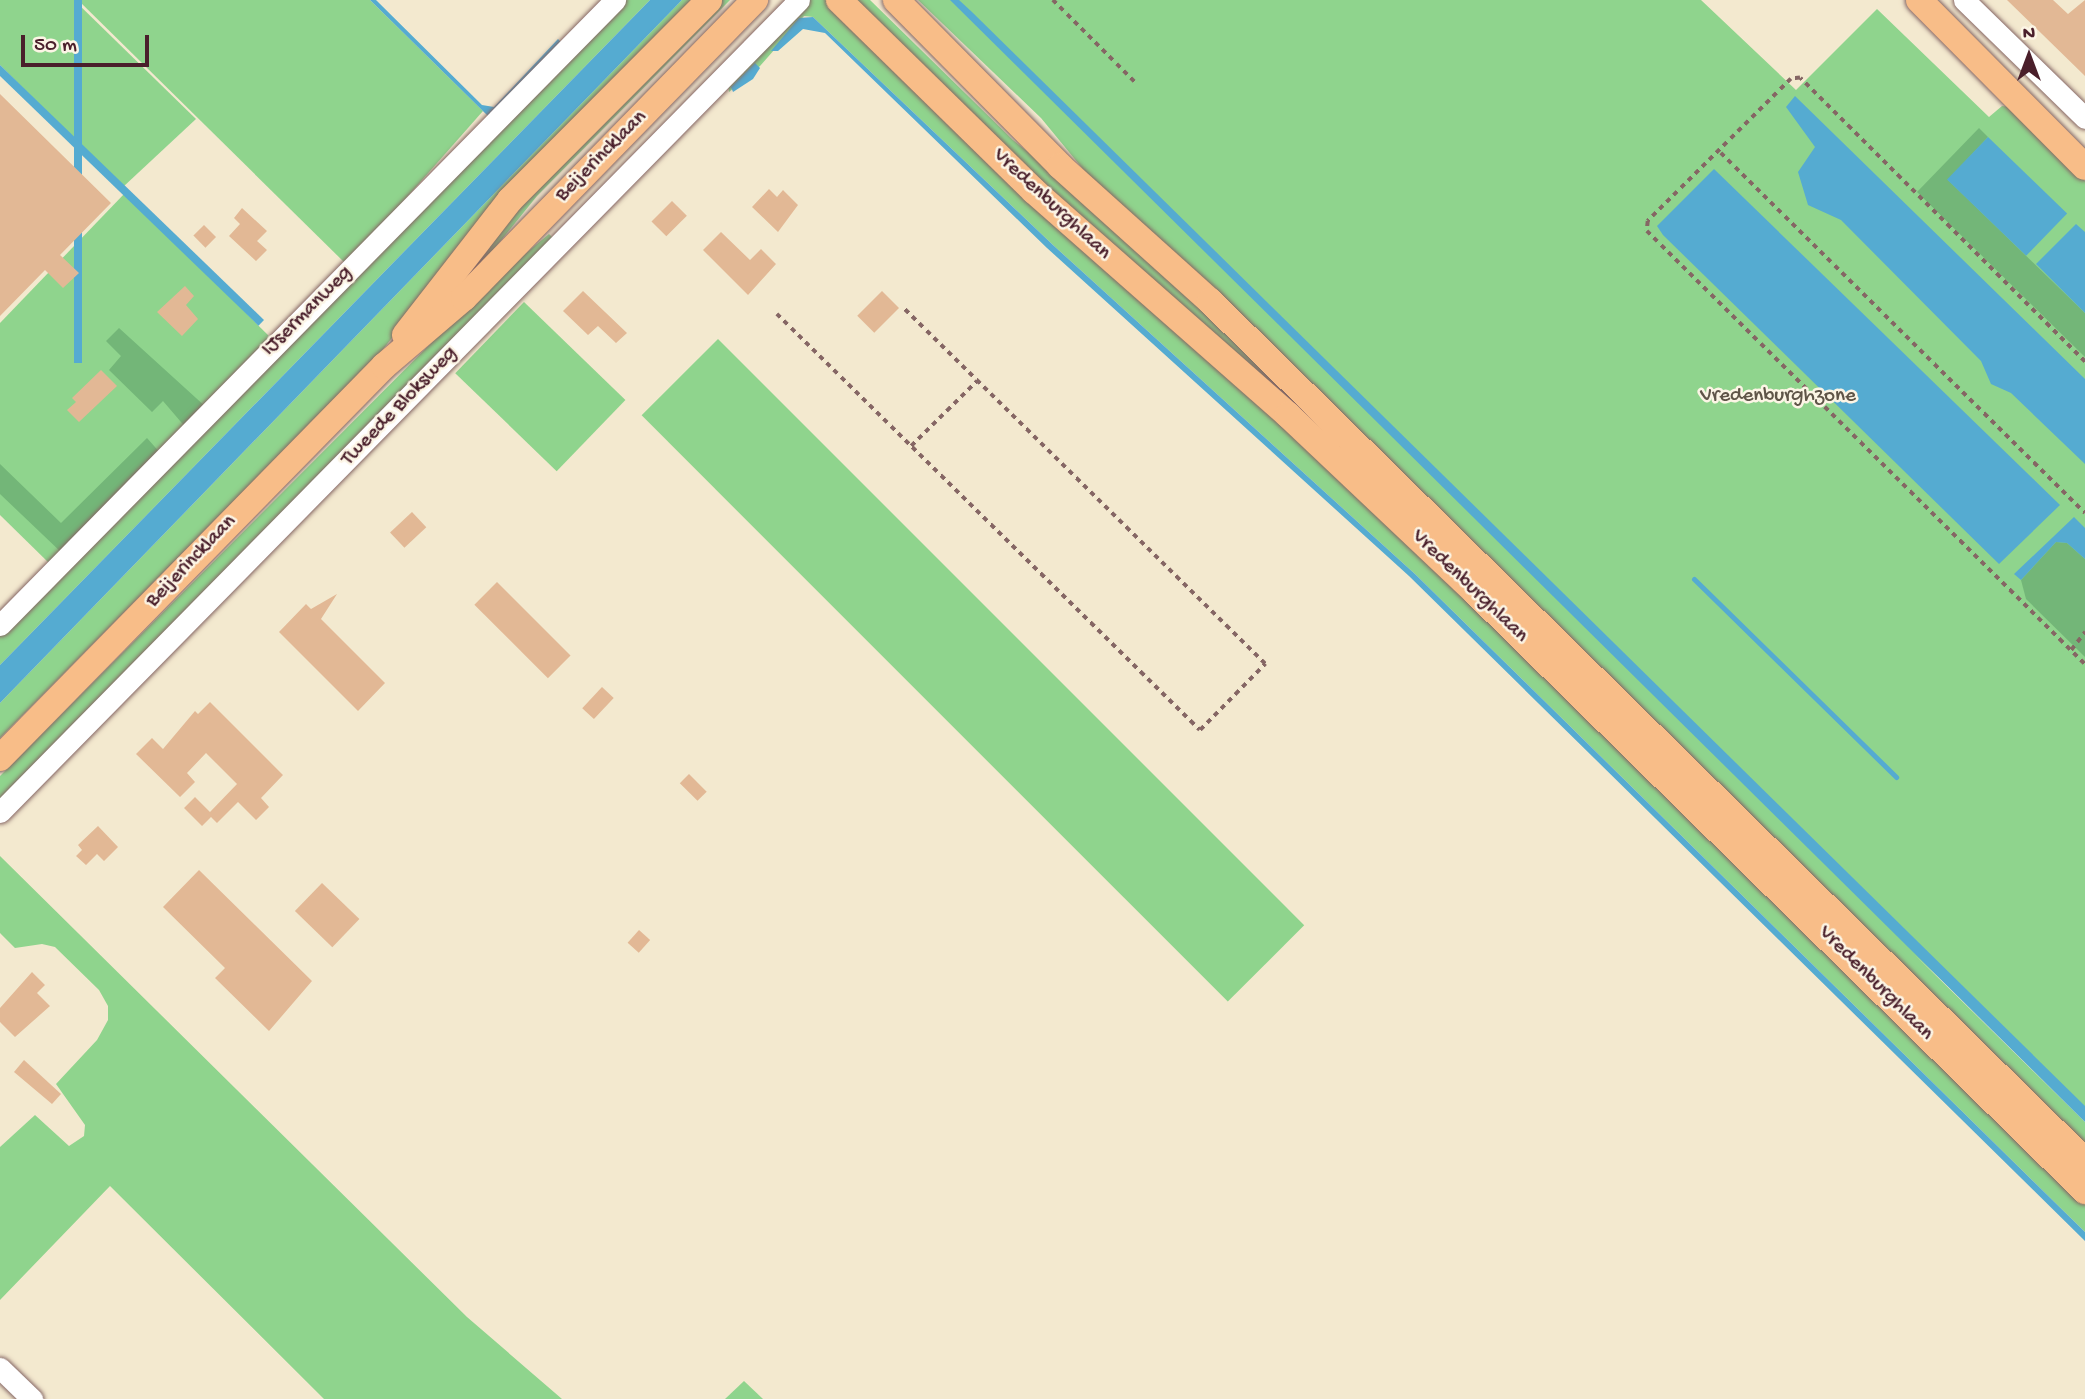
<!DOCTYPE html>
<style>
body{margin:0}
#map{position:relative;width:2085px;height:1399px;overflow:hidden;background:#f3e9cf;font-family:"Gochi Hand",sans-serif}
div>[style]{position:absolute}
.green>*{inset:0;background:#8fd48d;transform-origin:0 0}
.forest>*{inset:0;background:#73b678}
.water>*{inset:0;background:#55abd1;transform-origin:0 0}
.stream>*{height:5px;margin:-2.5px;padding:0 2.5px;transform-origin:2.5px;border-radius:2.5px;background:#55abd1}
.building>*{inset:0;background:#e2b895;transform-origin:0 0}
.path>*{height:3.5px;margin-top:-1.75px;transform-origin:0;background:repeating-linear-gradient(90deg,#856664 0 5px,transparent 0 10px)}
.roads{filter:drop-shadow(0 0 2px #856664) drop-shadow(0 0 2px #856664)}
.minor>*{height:21px;margin:-10.5px;padding:0 10.5px;transform-origin:10.5px;border-radius:10.5px;background:#fff}
.major>*{height:26px;margin:-13px;padding:0 13px;transform-origin:13px;border-radius:13px;background:#f8bd88}
span{translate:-50% -50%;white-space:nowrap;text-align:center;line-height:1.15;-webkit-text-stroke:5px #fcf5e5;paint-order:stroke}
.street-label{font-size:21px;color:#4a1f2b}
.park-label{font-size:21px;color:#5f5548}
.north{position:absolute;left:1994px;top:21px;width:70px;height:70px;-webkit-text-stroke:5px #fcf5e5;paint-order:stroke;rotate:0deg;font-size:19px;font-weight:700;line-height:28px;text-align:center;color:#4a1f2b}
.north::after{content:'';display:block;margin:auto;width:24px;height:32px;background:#4a1f2b;clip-path:polygon(50% 0,100% 100%,50% 72%,0 100%)}
.scale{position:absolute;left:21px;top:35px;width:128px;height:32px;box-sizing:border-box;border:4px solid #4a1f2b;border-top:0;padding-left:9px;font-size:21px;line-height:24px;white-space:nowrap;color:#4a1f2b;-webkit-text-stroke:5px #fcf5e5;paint-order:stroke}
</style>
<div id="map">
<div class="green">
<div style="clip-path:polygon(0 0,74px 0,196px 119px,123px 187px,0 65px)"></div>
<div style="clip-path:polygon(78px 0,370px 0,483px 111px,347px 265px)"></div>
<div style="clip-path:polygon(626px 0,650px 0,0 665px,0 636px)"></div>
<div style="clip-path:polygon(682px 0,694px 0,457px 256px,380px 353px,0 738px,0 703px)"></div>
<div style="clip-path:polygon(722px 0,730px 0,537px 196px,476px 271px,427px 311px,547px 179px)"></div>
<div style="clip-path:polygon(808px 0,829px 0,1285px 420px,2085px 1198px,2085px 1232px,1415px 574px,1053px 245px,813px 17px,804px 16px,760px 66px,729px 92px,728px 84px)"></div>
<div style="clip-path:polygon(847px 0,870px 0,1013px 140px,1122px 227px,1638px 744px)"></div>
<div style="clip-path:polygon(918px 0,1701px 0,1796px 90px,1877px 9px,1989px 117px,2002px 106px,2010px 107px,2085px 181px,2085px 1115px,1914px 954px,2085px 1122px,2085px 1156px,1092px 180px,1041px 118px)"></div>
<div style="clip-path:polygon(125px 193px,273px 340px,51px 565px,0 515px,0 323px)"></div>
<div style="clip-path:polygon(549px 234px,554px 239px,0 801px,0 776px,495px 279px)"></div>
<div style="left:524px;top:302px;width:141px;height:99px;rotate:44deg"></div>
<div style="left:718px;top:339px;width:829px;height:108px;rotate:45deg"></div>
<div style="clip-path:polygon(0 856px,467px 1317px,562px 1399px,324px 1399px,110px 1186px,0 1300px,0 1147px,35px 1115px,69px 1146px,84px 1136px,85px 1125px,56px 1084px,97px 1040px,108px 1020px,108px 1006px,99px 990px,55px 947px,42px 944px,15px 948px,0 933px)"></div>
<div style="clip-path:polygon(744px 1381px,763px 1399px,725px 1399px)"></div>
</div>
<div class="forest">
<div style="clip-path:polygon(1979px 128px,1988px 137px,1948px 180px,2085px 313px,2085px 357px,1917px 192px)"></div>
<div style="clip-path:polygon(119px 328px,207px 408px,187px 429px,163px 401px,152px 412px,109px 370px,121px 356px,106px 341px)"></div>
<div style="clip-path:polygon(147px 438px,162px 455px,63px 554px,0 494px,0 464px,61px 523px)"></div>
<div style="clip-path:polygon(2056px 542px,2067px 543px,2085px 559px,2085px 657px,2026px 599px,2021px 580px)"></div>
</div>
<div class="water">
<div style="left:74px;top:0;width:8px;height:363px"></div>
<div style="clip-path:polygon(370px 0,376px 0,482px 105px,494px 107px,558px 39px,561px 42px,489px 117px)"></div>
<div style="clip-path:polygon(650px 0,682px 0,0 703px,0 665px)"></div>
<div style="clip-path:polygon(950px 0,959px 0,972px 12px,2085px 1106px,2085px 1122px)"></div>
<div style="clip-path:polygon(813px 17px,1053px 245px,1415px 574px,2085px 1232px,2085px 1241px,1409px 576px,1047px 248px,825px 33px,803px 29px,778px 51px,771px 51px,799px 18px)"></div>
<div style="clip-path:polygon(755px 63px,760px 68px,753px 79px,733px 92px,731px 87px)"></div>
<div style="left:0;top:65px;width:367px;height:8px;rotate:44deg"></div>
<div style="clip-path:polygon(1795px 96px,2085px 379px,2085px 464px,2011px 393px,1991px 384px,1981px 361px,1841px 220px,1808px 205px,1798px 172px,1815px 147px,1786px 107px)"></div>
<div style="left:1988px;top:137px;width:110px;height:59px;rotate:44deg"></div>
<div style="clip-path:polygon(1714px 169px,2060px 505px,1999px 564px,1663px 235px,1657px 226px)"></div>
<div style="clip-path:polygon(2076px 224px,2085px 232px,2085px 313px,2036px 264px)"></div>
<div style="clip-path:polygon(2074px 517px,2085px 528px,2085px 559px,2067px 543px,2056px 542px,2021px 580px,2014px 574px)"></div>
</div>
<div class="stream">
<div style="left:1694px;top:579px;width:283px;rotate:44.4deg"></div>
</div>
<div class="building">
<div style="clip-path:polygon(2007px 0,2053px 0,2068px 14px,2085px 0,2085px 76px)"></div>
<div style="clip-path:polygon(0 94px,111px 203px,60px 255px,79px 273px,63px 288px,45px 270px,0 316px)"></div>
<div style="clip-path:polygon(769px 189px,777px 197px,783px 190px,798px 205px,778px 232px,752px 207px)"></div>
<div style="left:672px;top:201px;width:21px;height:29px;rotate:45deg"></div>
<div style="clip-path:polygon(242px 208px,267px 231px,257px 241px,267px 250px,256px 261px,229px 236px,240px 224px,234px 218px)"></div>
<div style="left:204px;top:225px;width:17px;height:15px;rotate:45deg"></div>
<div style="clip-path:polygon(721px 232px,750px 260px,761px 249px,776px 264px,748px 295px,703px 250px)"></div>
<div style="clip-path:polygon(185px 286px,194px 296px,186px 305px,198px 319px,182px 336px,157px 312px)"></div>
<div style="clip-path:polygon(583px 291px,627px 333px,616px 343px,598px 326px,588px 335px,563px 311px)"></div>
<div style="left:882px;top:291px;width:24px;height:35px;rotate:45deg"></div>
<div style="clip-path:polygon(101px 370px,117px 386px,79px 422px,67px 410px,76px 402px,72px 398px)"></div>
<div style="left:412px;top:512px;width:21px;height:30px;rotate:47deg"></div>
<div style="left:497px;top:582px;width:104px;height:32px;rotate:45deg"></div>
<div style="clip-path:polygon(337px 594px,321px 619px,385px 683px,358px 711px,279px 632px,306px 604px,311px 609px)"></div>
<div style="left:602px;top:687px;width:16px;height:29px;rotate:43deg"></div>
<div style="clip-path:polygon(210px 702px,283px 775px,261px 798px,269px 807px,256px 820px,238px 802px,217px 823px,211px 817px,202px 826px,184px 808px,195px 797px,210px 812px,237px 784px,206px 753px,187px 773px,195px 782px,180px 797px,136px 754px,152px 738px,163px 749px,195px 711px,198px 714px)"></div>
<div style="left:689px;top:774px;width:25px;height:13px;rotate:45deg"></div>
<div style="clip-path:polygon(98px 826px,118px 847px,104px 861px,97px 854px,86px 865px,76px 856px,82px 850px,78px 845px)"></div>
<div style="clip-path:polygon(199px 870px,312px 981px,269px 1031px,215px 978px,225px 968px,163px 907px)"></div>
<div style="left:322px;top:883px;width:52px;height:39px;rotate:44deg"></div>
<div style="left:639px;top:930px;width:15px;height:17px;rotate:42deg"></div>
<div style="clip-path:polygon(32px 972px,45px 985px,37px 993px,50px 1006px,15px 1037px,0 1022px,0 1008px)"></div>
<div style="clip-path:polygon(24px 1060px,61px 1094px,52px 1104px,14px 1072px)"></div>
</div>
<div class="path">
<div style="left:1053px;top:0;width:119px;rotate:45deg"></div>
<div style="left:1721px;top:153px;width:512px;rotate:44.68deg"></div>
<div style="left:777px;top:314px;width:593px;rotate:44.52deg"></div>
<div style="left:1200px;top:730px;width:93px;rotate:-45.4deg"></div>
<div style="left:1265px;top:664px;width:506px;rotate:-135.48deg"></div>
<div style="left:2085px;top:362px;width:402px;rotate:-135.1deg"></div>
<div style="left:1800px;top:78px;width:9px;rotate:174deg"></div>
<div style="left:1791px;top:79px;width:202px;rotate:135.2deg"></div>
<div style="left:1648px;top:221px;width:10px;rotate:96deg"></div>
<div style="left:1647px;top:231px;width:616px;rotate:44.67deg"></div>
<div style="left:911px;top:446px;width:93px;rotate:-44.6deg"></div>
<div style="left:2071px;top:650px;width:23px;rotate:-52deg"></div>
</div>
<div class="roads">
<div class="minor">
<div style="left:1964px;top:0;width:169px;rotate:44.3deg"></div>
<div style="left:0;top:625px;width:877px;rotate:-45.46deg"></div>
<div style="left:0;top:812px;width:1139px;rotate:-45.46deg"></div>
<div style="left:0;top:1368px;width:45px;rotate:44.1deg"></div>
</div>
<div class="major">
<div style="left:839px;top:0;width:273px;rotate:44.4deg"></div>
<div style="left:1034px;top:191px;width:339px;rotate:41.4deg"></div>
<div style="left:1288px;top:415px;width:257px;rotate:43.4deg"></div>
<div style="left:1475px;top:592px;width:855px;rotate:44.48deg"></div>
<div style="left:896px;top:0;width:233px;rotate:45.3deg"></div>
<div style="left:1060px;top:166px;width:202px;rotate:42deg"></div>
<div style="left:1210px;top:301px;width:1227px;rotate:44.5deg"></div>
<div style="left:1919px;top:0;width:235px;rotate:45.2deg"></div>
<div style="left:405px;top:335px;width:171px;rotate:-52.1deg"></div>
<div style="left:510px;top:200px;width:282px;rotate:-45.1deg"></div>
<div style="left:0;top:758px;width:549px;rotate:-45.59deg"></div>
<div style="left:384px;top:366px;width:105px;rotate:-40.4deg"></div>
<div style="left:464px;top:298px;width:417px;rotate:-45.7deg"></div>
</div>
</div>
<div class="street-label">
<span style="left:602px;top:157px;rotate:-45deg">Beijerincklaan</span>
<span style="left:1051px;top:205px;rotate:43deg">Vredenburghlaan</span>
<span style="left:308px;top:312px;rotate:-45deg">IJsermanweg</span>
<span style="left:400px;top:407px;rotate:-46deg">Tweede Bloksweg</span>
<span style="left:192px;top:562px;rotate:-46deg">Beijerincklaan</span>
<span style="left:1469px;top:587px;rotate:44deg">Vredenburghlaan</span>
<span style="left:1875px;top:984px;rotate:45deg">Vredenburghlaan</span>
</div>
<div class="park-label">
<span style="left:1778px;top:397px">Vredenburghzone</span>
</div>
<div class="north">N</div>
<div class="scale">50 m</div>
</div>
